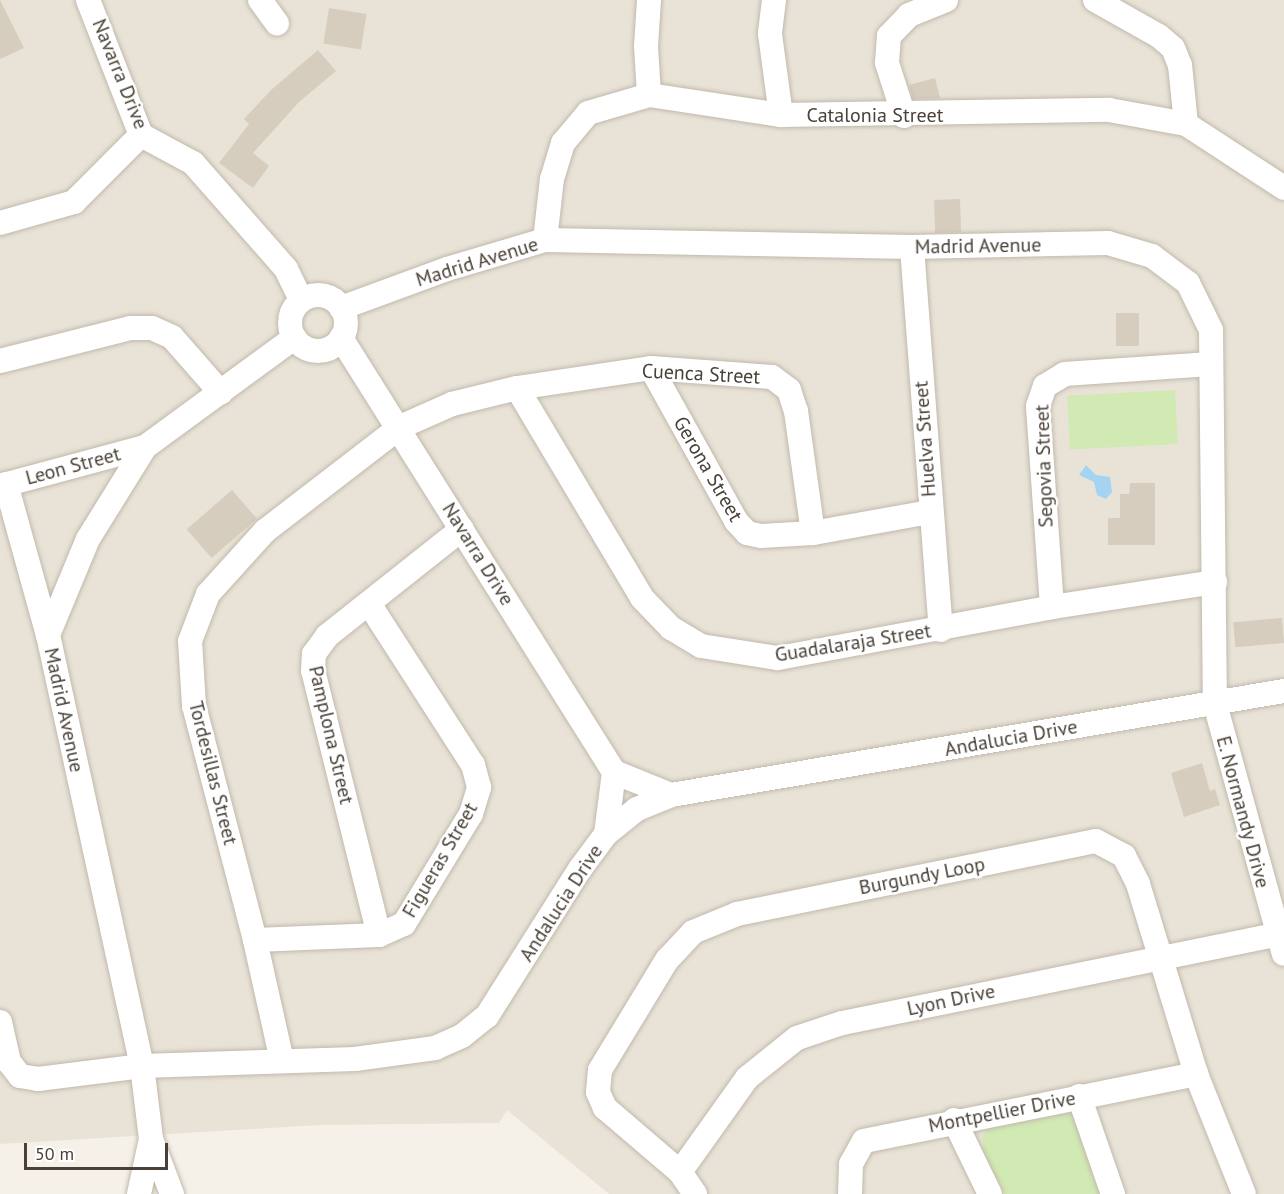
<!DOCTYPE html>
<style>
body{margin:0}
#map{position:relative;width:1284px;height:1194px;overflow:hidden;background:#f5f1e9;font-family:"PT Sans",sans-serif}
div>[style]{position:absolute}
.residential>*{inset:0;background:#e9e3d7}
.green>*{inset:0;background:#d1e9b2;transform-origin:0 0}
.water>*{inset:0;background:#a5d4f2}
.building>*{inset:0;background:#d7cdbe;transform-origin:0 0}
.roads{filter:drop-shadow(0 0 2px #c1b9ab) drop-shadow(0 0 2px #c1b9ab)}
.minor>*{height:24px;margin:-12px;padding:0 12px;transform-origin:12px;border-radius:12px;background:#fff}
.minor>.ring{margin:-12px;padding:0;box-sizing:content-box;background:none;border:24px solid #fff;border-radius:50%}
span{translate:-50% -50%;white-space:nowrap;text-align:center;line-height:1.15;-webkit-text-stroke:5px #fff;paint-order:stroke}
.street-label{font-size:20px;color:#494137}
.scale{position:absolute;left:24px;top:1143px;width:144px;height:27px;box-sizing:border-box;border:3px solid #494137;border-top:0;padding-left:8px;font-size:18px;line-height:21px;white-space:nowrap;color:#494137;-webkit-text-stroke:4px #fff;paint-order:stroke}
</style>
<div id="map">
<div class="residential">
<div style="clip-path:polygon(0 0,1284px 0,1284px 1194px,609px 1194px,507px 1110px,499px 1123px,320px 1125px,0 1144px)"></div>
</div>
<div class="green">
<div style="left:1175px;top:390px;width:54px;height:108px;rotate:87deg"></div>
<div style="clip-path:polygon(1068px 1113px,1076px 1117px,1102px 1194px,1005px 1194px,983px 1153px,983px 1136px,989px 1125px)"></div>
</div>
<div class="water">
<div style="clip-path:polygon(1086px 465px,1096px 475px,1110px 477px,1112px 492px,1106px 499px,1097px 495px,1094px 482px,1079px 475px)"></div>
</div>
<div class="building">
<div style="clip-path:polygon(0 0,24px 48px,0 59px)"></div>
<div style="left:329px;top:8px;width:38px;height:36px;rotate:9deg"></div>
<div style="clip-path:polygon(318px 50px,336px 71px,299px 102px,253px 153px,269px 166px,253px 188px,219px 163px,249px 124px,244px 119px,271px 90px)"></div>
<div style="clip-path:polygon(935px 78px,940px 98px,913px 99px,909px 85px)"></div>
<div style="left:960px;top:199px;width:33px;height:26px;rotate:88deg"></div>
<div style="left:1116px;top:313px;width:23px;height:33px"></div>
<div style="clip-path:polygon(1130px 483px,1155px 483px,1155px 545px,1108px 545px,1108px 518px,1120px 518px,1120px 494px,1129px 494px)"></div>
<div style="left:232px;top:490px;width:38px;height:60px;rotate:49deg"></div>
<div style="left:1282px;top:618px;width:25px;height:49px;rotate:85deg"></div>
<div style="clip-path:polygon(1202px 763px,1210px 791px,1215px 789px,1220px 805px,1184px 817px,1171px 773px)"></div>
</div>
<div class="roads">
<div class="minor">
<div style="left:88px;top:0;width:145px;rotate:68.6deg"></div>
<div style="left:141px;top:135px;width:59px;rotate:28.3deg"></div>
<div style="left:193px;top:163px;width:141px;rotate:48.7deg"></div>
<div style="left:286px;top:269px;width:34px;rotate:64deg"></div>
<div style="left:260px;top:0;width:29px;rotate:54deg"></div>
<div style="left:649px;top:0;width:46px;rotate:93.7deg"></div>
<div style="left:646px;top:46px;width:49px;rotate:86.5deg"></div>
<div style="left:774px;top:0;width:34px;rotate:97deg"></div>
<div style="left:770px;top:34px;width:82px;rotate:82.3deg"></div>
<div style="left:1095px;top:0;width:73px;rotate:29.4deg"></div>
<div style="left:1159px;top:36px;width:18px;rotate:41deg"></div>
<div style="left:1173px;top:48px;width:18px;rotate:68deg"></div>
<div style="left:1180px;top:65px;width:59px;rotate:84.2deg"></div>
<div style="left:904px;top:116px;width:56px;rotate:-107.8deg"></div>
<div style="left:887px;top:63px;width:27px;rotate:-86deg"></div>
<div style="left:889px;top:36px;width:29px;rotate:-46deg"></div>
<div style="left:909px;top:15px;width:40px;rotate:-22deg"></div>
<div style="left:0;top:223px;width:77px;rotate:-15.8deg"></div>
<div style="left:74px;top:202px;width:95px;rotate:-45deg"></div>
<div style="left:545px;top:240px;width:61px;rotate:-83.5deg"></div>
<div style="left:552px;top:179px;width:38px;rotate:-73deg"></div>
<div style="left:563px;top:143px;width:39px;rotate:-50deg"></div>
<div style="left:588px;top:113px;width:64px;rotate:-16.4deg"></div>
<div style="left:649px;top:95px;width:134px;rotate:8.6deg"></div>
<div style="left:781px;top:115px;width:328px;rotate:-0.9deg"></div>
<div style="left:1109px;top:110px;width:78px;rotate:10.3deg"></div>
<div style="left:1186px;top:124px;width:117px;rotate:33.1deg"></div>
<div style="left:912px;top:247px;width:384px;rotate:85.7deg"></div>
<div class="ring" style="left:290px;top:295px;width:32px;height:32px"></div>
<div style="left:341px;top:308px;width:113px;rotate:-20.2deg"></div>
<div style="left:447px;top:269px;width:102px;rotate:-16.5deg"></div>
<div style="left:545px;top:240px;width:367px;rotate:1.1deg"></div>
<div style="left:912px;top:247px;width:196px;rotate:-1.2deg"></div>
<div style="left:1108px;top:243px;width:46px;rotate:16.5deg"></div>
<div style="left:1152px;top:256px;width:45px;rotate:36.9deg"></div>
<div style="left:1188px;top:283px;width:52px;rotate:63.9deg"></div>
<div style="left:1211px;top:330px;width:374px;rotate:89.4deg"></div>
<div style="left:1215px;top:704px;width:259px;rotate:74.6deg"></div>
<div style="left:341px;top:338px;width:513px;rotate:57.83deg"></div>
<div style="left:0;top:361px;width:134px;rotate:-14.2deg"></div>
<div style="left:130px;top:328px;width:22px"></div>
<div style="left:152px;top:328px;width:22px;rotate:24deg"></div>
<div style="left:172px;top:337px;width:74px;rotate:48.8deg"></div>
<div style="left:651px;top:368px;width:175px;rotate:60.9deg"></div>
<div style="left:736px;top:521px;width:16px;rotate:47deg"></div>
<div style="left:747px;top:533px;width:14px;rotate:12deg"></div>
<div style="left:761px;top:536px;width:52px;rotate:-3.3deg"></div>
<div style="left:813px;top:533px;width:119px;rotate:-10.2deg"></div>
<div style="left:517px;top:388px;width:244px;rotate:59.2deg"></div>
<div style="left:642px;top:598px;width:42px;rotate:46deg"></div>
<div style="left:671px;top:628px;width:35px;rotate:31deg"></div>
<div style="left:701px;top:646px;width:78px;rotate:8.9deg"></div>
<div style="left:778px;top:658px;width:279px;rotate:-10.5deg"></div>
<div style="left:1052px;top:607px;width:165px;rotate:-8.7deg"></div>
<div style="left:6px;top:484px;width:157px;rotate:74.5deg"></div>
<div style="left:0;top:486px;width:150px;rotate:-15.1deg"></div>
<div style="left:1052px;top:607px;width:201px;rotate:-94deg"></div>
<div style="left:1038px;top:406px;width:21px;rotate:-71deg"></div>
<div style="left:1045px;top:386px;width:23px;rotate:-31deg"></div>
<div style="left:1065px;top:374px;width:145px;rotate:-3.9deg"></div>
<div style="left:614px;top:772px;width:61px;rotate:22deg"></div>
<div style="left:606px;top:834px;width:63px;rotate:-82.6deg"></div>
<div style="left:379px;top:935px;width:272px;rotate:-104deg"></div>
<div style="left:313px;top:671px;width:17px;rotate:-87deg"></div>
<div style="left:314px;top:654px;width:22px;rotate:-54deg"></div>
<div style="left:327px;top:636px;width:172px;rotate:-38.4deg"></div>
<div style="left:255px;top:940px;width:124px;rotate:-2.3deg"></div>
<div style="left:379px;top:935px;width:27px;rotate:-24deg"></div>
<div style="left:404px;top:924px;width:129px;rotate:-58.7deg"></div>
<div style="left:471px;top:814px;width:28px;rotate:-73deg"></div>
<div style="left:479px;top:787px;width:23px;rotate:-105deg"></div>
<div style="left:473px;top:765px;width:190px;rotate:-122.8deg"></div>
<div style="left:0;top:1022px;width:41px;rotate:77.3deg"></div>
<div style="left:9px;top:1062px;width:18px;rotate:52deg"></div>
<div style="left:20px;top:1076px;width:18px;rotate:9deg"></div>
<div style="left:38px;top:1079px;width:105px;rotate:-7.1deg"></div>
<div style="left:142px;top:1066px;width:213px;rotate:-1.9deg"></div>
<div style="left:355px;top:1059px;width:81px;rotate:-7.8deg"></div>
<div style="left:435px;top:1048px;width:30px;rotate:-24deg"></div>
<div style="left:462px;top:1036px;width:32px;rotate:-39deg"></div>
<div style="left:487px;top:1016px;width:174px;rotate:-57.7deg"></div>
<div style="left:580px;top:869px;width:44px;rotate:-53.4deg"></div>
<div style="left:606px;top:834px;width:40px;rotate:-39deg"></div>
<div style="left:637px;top:809px;width:37px;rotate:-22deg"></div>
<div style="left:671px;top:795px;width:622px;rotate:-9.63deg"></div>
<div style="left:282px;top:1061px;width:124px;rotate:-102.6deg"></div>
<div style="left:255px;top:940px;width:242px;rotate:-104.6deg"></div>
<div style="left:194px;top:706px;width:65px;rotate:-93.5deg"></div>
<div style="left:190px;top:641px;width:50px;rotate:-69deg"></div>
<div style="left:208px;top:594px;width:85px;rotate:-47.9deg"></div>
<div style="left:265px;top:531px;width:170px;rotate:-37.6deg"></div>
<div style="left:400px;top:427px;width:57px;rotate:-23.9deg"></div>
<div style="left:452px;top:404px;width:67px;rotate:-13.8deg"></div>
<div style="left:517px;top:388px;width:135px;rotate:-8.5deg"></div>
<div style="left:651px;top:368px;width:121px;rotate:4.3deg"></div>
<div style="left:772px;top:377px;width:21px;rotate:37deg"></div>
<div style="left:789px;top:390px;width:22px;rotate:72deg"></div>
<div style="left:796px;top:411px;width:123px;rotate:82.1deg"></div>
<div style="left:1079px;top:1096px;width:104px;rotate:70.9deg"></div>
<div style="left:954px;top:1120px;width:82px;rotate:64.1deg"></div>
<div style="left:680px;top:1172px;width:115px;rotate:-54.5deg"></div>
<div style="left:747px;top:1078px;width:64px;rotate:-38.7deg"></div>
<div style="left:797px;top:1038px;width:47px;rotate:-18.4deg"></div>
<div style="left:842px;top:1023px;width:451px;rotate:-11.5deg"></div>
<div style="left:139px;top:1194px;width:56px;rotate:-77.7deg"></div>
<div style="left:172px;top:1194px;width:59px;rotate:-110.9deg"></div>
<div style="left:151px;top:1139px;width:74px;rotate:-97deg"></div>
<div style="left:142px;top:1066px;width:441px;rotate:-102.3deg"></div>
<div style="left:48px;top:635px;width:104px;rotate:-67.4deg"></div>
<div style="left:88px;top:539px;width:108px;rotate:-58.2deg"></div>
<div style="left:145px;top:447px;width:185px;rotate:-36.2deg"></div>
<div style="left:695px;top:1194px;width:27px;rotate:-124deg"></div>
<div style="left:680px;top:1172px;width:99px;rotate:-139.5deg"></div>
<div style="left:605px;top:1108px;width:17px;rotate:-114deg"></div>
<div style="left:598px;top:1092px;width:22px;rotate:-85deg"></div>
<div style="left:600px;top:1070px;width:129px;rotate:-58.7deg"></div>
<div style="left:667px;top:960px;width:38px;rotate:-47deg"></div>
<div style="left:693px;top:932px;width:48px;rotate:-22.2deg"></div>
<div style="left:737px;top:914px;width:366px;rotate:-11.5deg"></div>
<div style="left:1096px;top:841px;width:32px;rotate:28deg"></div>
<div style="left:1124px;top:856px;width:31px;rotate:63deg"></div>
<div style="left:1138px;top:884px;width:199px;rotate:73deg"></div>
<div style="left:1196px;top:1074px;width:129px;rotate:68.2deg"></div>
<div style="left:850px;top:1194px;width:30px;rotate:-88deg"></div>
<div style="left:851px;top:1164px;width:26px;rotate:-61deg"></div>
<div style="left:864px;top:1141px;width:339px;rotate:-11.4deg"></div>
</div>
</div>
<div class="street-label">
<span style="left:120px;top:74px;rotate:68deg">Navarra Drive</span>
<span style="left:875px;top:115px">Catalonia Street</span>
<span style="left:978px;top:246px;rotate:-1deg">Madrid Avenue</span>
<span style="left:477px;top:262px;rotate:-17deg">Madrid Avenue</span>
<span style="left:701px;top:374px;rotate:3deg">Cuenca Street</span>
<span style="left:925px;top:439px;rotate:-94deg">Huelva Street</span>
<span style="left:73px;top:466px;rotate:-15deg">Leon Street</span>
<span style="left:1044px;top:466px;rotate:-92deg">Segovia Street</span>
<span style="left:708px;top:469px;rotate:60deg">Gerona Street</span>
<span style="left:478px;top:554px;rotate:58deg">Navarra Drive</span>
<span style="left:853px;top:643px;rotate:-9deg">Guadalaraja Street</span>
<span style="left:64px;top:710px;rotate:78deg">Madrid Avenue</span>
<span style="left:331px;top:735px;rotate:77deg">Pamplona Street</span>
<span style="left:1011px;top:738px;rotate:-10deg">Andalucia Drive</span>
<span style="left:213px;top:773px;rotate:76deg">Tordesillas Street</span>
<span style="left:1243px;top:812px;rotate:75deg">E. Normandy Drive</span>
<span style="left:440px;top:860px;rotate:-60deg">Figueras Street</span>
<span style="left:922px;top:876px;rotate:-11deg">Burgundy Loop</span>
<span style="left:561px;top:903px;rotate:-57deg">Andalucia Drive</span>
<span style="left:951px;top:1000px;rotate:-12deg">Lyon Drive</span>
<span style="left:1002px;top:1112px;rotate:-11deg">Montpellier Drive</span>
</div>
<div class="scale">50 m</div>
</div>
